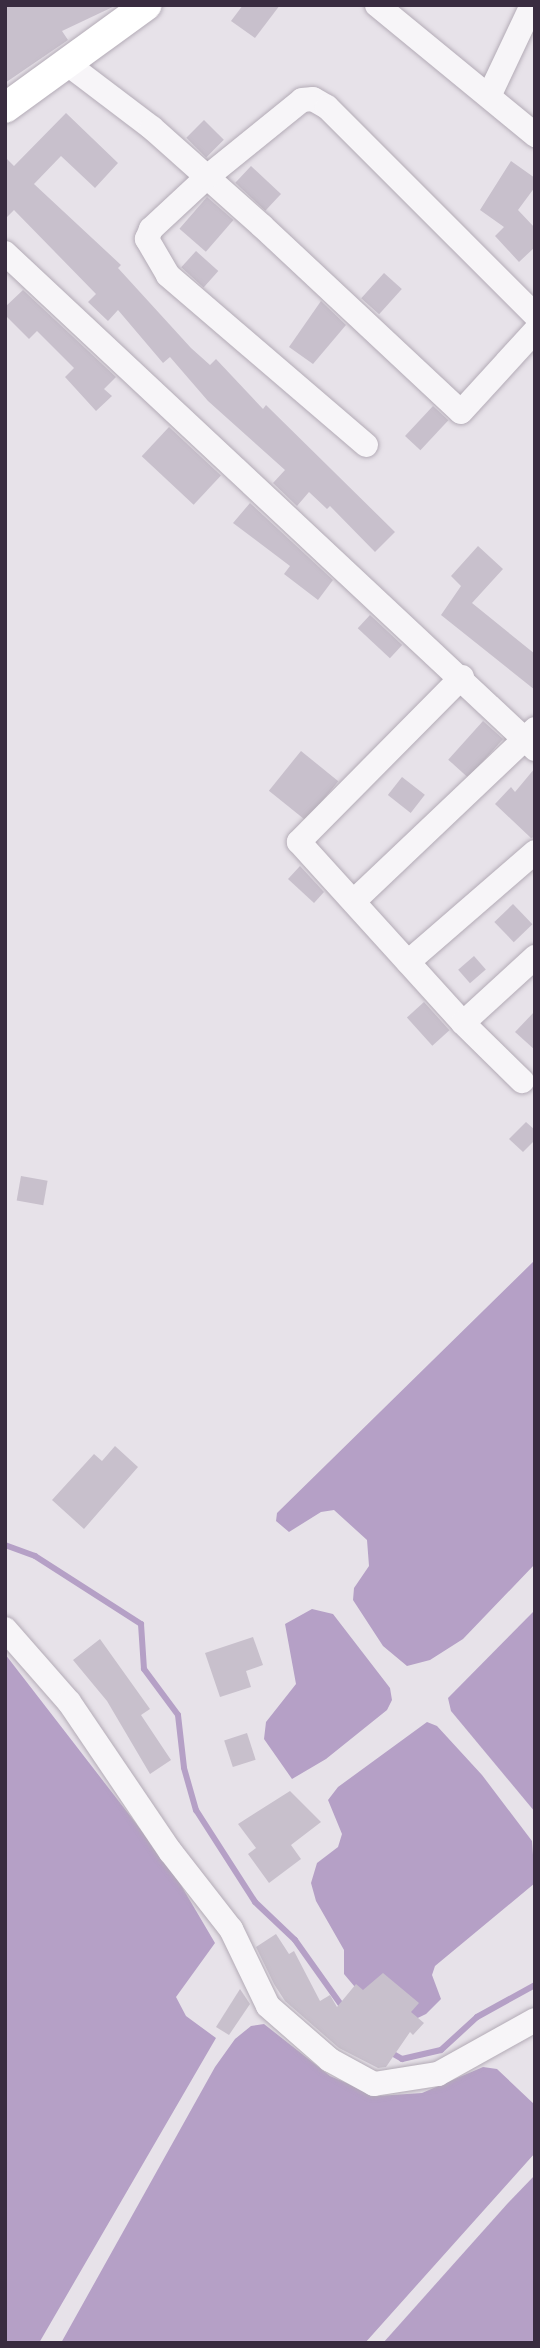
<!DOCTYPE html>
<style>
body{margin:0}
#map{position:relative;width:540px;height:2348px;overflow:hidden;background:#e7e2e9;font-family:"Archivo Narrow",sans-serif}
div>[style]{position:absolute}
.water>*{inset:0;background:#b5a0c6}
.stream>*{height:6px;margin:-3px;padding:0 3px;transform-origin:3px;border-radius:3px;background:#b5a0c6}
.building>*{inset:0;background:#c8c0cc;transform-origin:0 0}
.roads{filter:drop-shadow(0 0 2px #b3abb6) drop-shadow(0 0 2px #b3abb6)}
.minor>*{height:24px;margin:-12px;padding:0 12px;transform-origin:12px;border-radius:12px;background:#f7f5f8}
.major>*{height:30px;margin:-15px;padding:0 15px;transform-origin:15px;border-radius:15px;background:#fff}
span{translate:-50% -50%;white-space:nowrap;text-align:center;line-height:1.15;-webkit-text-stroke:7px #f5f2f7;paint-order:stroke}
.frame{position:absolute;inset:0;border:7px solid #392c40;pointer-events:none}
</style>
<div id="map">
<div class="water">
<div style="clip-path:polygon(535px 1260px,535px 1564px,463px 1639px,430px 1660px,407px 1666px,383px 1646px,353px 1600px,354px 1588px,369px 1566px,367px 1540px,334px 1510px,321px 1512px,289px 1532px,276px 1521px,277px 1513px)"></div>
<div style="clip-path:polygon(312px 1609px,333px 1614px,390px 1688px,392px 1700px,387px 1710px,326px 1759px,292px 1779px,264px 1739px,266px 1722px,296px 1684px,285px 1624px)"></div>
<div style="clip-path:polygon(535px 1610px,535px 1812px,451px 1711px,448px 1698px)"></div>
<div style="clip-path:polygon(5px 1654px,172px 1870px,215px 1943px,176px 1997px,186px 2016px,216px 2038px,39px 2343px,5px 2343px)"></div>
<div style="clip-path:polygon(427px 1722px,437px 1726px,482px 1775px,532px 1841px,535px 1883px,435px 1966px,432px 1975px,441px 1999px,426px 2014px,397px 2028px,376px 2012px,344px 1974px,344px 1950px,316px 1901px,311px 1883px,317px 1863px,338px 1847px,342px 1834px,328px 1800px,338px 1787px)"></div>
<div style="clip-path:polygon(264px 2024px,330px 2076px,377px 2096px,422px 2093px,483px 2067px,497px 2069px,535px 2105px,535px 2153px,365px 2343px,61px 2343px,215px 2067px,235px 2039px,251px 2026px)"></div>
<div style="clip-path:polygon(535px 2175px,535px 2343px,383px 2343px,508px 2203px)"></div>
</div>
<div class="stream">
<div style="left:5px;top:1545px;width:32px;rotate:20deg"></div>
<div style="left:35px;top:1556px;width:126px;rotate:32.7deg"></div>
<div style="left:141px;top:1624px;width:45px;rotate:86.2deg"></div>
<div style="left:144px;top:1669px;width:57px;rotate:53.5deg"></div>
<div style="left:178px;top:1715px;width:53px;rotate:83.5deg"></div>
<div style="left:184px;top:1768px;width:44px;rotate:74.1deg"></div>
<div style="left:196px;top:1810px;width:109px;rotate:57.3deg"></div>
<div style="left:255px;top:1902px;width:55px;rotate:43.5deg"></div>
<div style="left:295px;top:1940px;width:85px;rotate:54.6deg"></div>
<div style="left:390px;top:2052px;width:14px;rotate:30deg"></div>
<div style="left:402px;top:2059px;width:40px;rotate:-13deg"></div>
<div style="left:441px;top:2050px;width:49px;rotate:-42.5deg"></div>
<div style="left:477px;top:2017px;width:66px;rotate:-28.9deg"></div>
</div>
<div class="building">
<div style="clip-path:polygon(5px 5px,117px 5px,62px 31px,68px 40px,5px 83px)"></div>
<div style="clip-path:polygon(243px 5px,280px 5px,255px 38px,231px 21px)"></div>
<div style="clip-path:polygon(66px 113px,118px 163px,95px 188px,61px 156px,34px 184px,121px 265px,118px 268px,191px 348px,210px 365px,216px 359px,263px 409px,266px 405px,395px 532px,375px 552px,330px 506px,327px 509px,309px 492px,297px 506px,273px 483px,285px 470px,208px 401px,170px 357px,163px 363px,118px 310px,108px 321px,88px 302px,96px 294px,14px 210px,5px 219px,5px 157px,14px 166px)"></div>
<div style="left:204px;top:120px;width:28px;height:25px;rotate:45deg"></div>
<div style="clip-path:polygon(511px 161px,535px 178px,535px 187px,518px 210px,535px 228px,535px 247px,519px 262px,495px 236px,504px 227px,480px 210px)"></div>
<div style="left:251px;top:166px;width:41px;height:23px;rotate:43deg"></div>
<div style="left:207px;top:197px;width:35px;height:42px;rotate:41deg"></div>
<div style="left:196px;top:251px;width:30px;height:22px;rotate:42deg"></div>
<div style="left:384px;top:273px;width:24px;height:34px;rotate:42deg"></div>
<div style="clip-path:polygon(23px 290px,116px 377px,104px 389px,112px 396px,96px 411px,65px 377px,74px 368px,37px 331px,29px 339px,5px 315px,5px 307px)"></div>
<div style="clip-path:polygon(321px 301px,346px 325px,313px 364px,289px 347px)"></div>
<div style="left:433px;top:406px;width:21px;height:41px;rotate:43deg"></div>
<div style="left:169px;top:427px;width:71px;height:40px;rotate:43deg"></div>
<div style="clip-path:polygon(250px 503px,333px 580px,318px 600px,284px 574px,290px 566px,233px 523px)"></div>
<div style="clip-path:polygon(478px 546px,503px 569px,472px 603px,535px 654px,535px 690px,441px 615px,461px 586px,451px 576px)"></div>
<div style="left:370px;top:615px;width:44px;height:18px;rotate:43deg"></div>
<div style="left:483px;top:721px;width:27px;height:52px;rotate:42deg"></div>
<div style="left:301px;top:751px;width:48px;height:51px;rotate:39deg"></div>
<div style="clip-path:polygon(535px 768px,535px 837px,531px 838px,495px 804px,511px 787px,515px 792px)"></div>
<div style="left:402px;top:777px;width:29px;height:23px;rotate:38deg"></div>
<div style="clip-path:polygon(300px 866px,324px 892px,314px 903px,288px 879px)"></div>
<div style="left:513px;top:904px;width:28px;height:26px;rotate:46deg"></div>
<div style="left:474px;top:956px;width:18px;height:21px;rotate:49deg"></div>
<div style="left:424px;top:1002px;width:38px;height:23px;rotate:48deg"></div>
<div style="clip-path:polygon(535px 1011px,535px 1050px,515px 1032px)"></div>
<div style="clip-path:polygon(526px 1122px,535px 1130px,535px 1140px,523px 1152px,509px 1139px)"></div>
<div style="left:21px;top:1176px;width:27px;height:25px;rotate:10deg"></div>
<div style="clip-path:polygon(115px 1446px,138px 1467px,84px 1529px,52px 1500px,94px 1454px,102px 1461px)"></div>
<div style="clip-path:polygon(253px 1637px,263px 1665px,246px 1671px,251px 1687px,220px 1697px,205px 1653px)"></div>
<div style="clip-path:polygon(100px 1639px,150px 1709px,141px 1715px,171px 1760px,150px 1774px,107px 1701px,73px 1660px)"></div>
<div style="left:247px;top:1733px;width:28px;height:24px;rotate:72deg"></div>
<div style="clip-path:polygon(290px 1791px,321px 1822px,291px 1845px,301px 1859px,269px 1883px,248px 1854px,256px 1848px,238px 1824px)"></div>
<div style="clip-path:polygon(276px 1934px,289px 1954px,294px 1951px,320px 2001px,330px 1995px,337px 2007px,356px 1984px,363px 1990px,383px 1973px,419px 2003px,411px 2012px,424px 2023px,413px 2035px,410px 2032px,386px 2067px,378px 2068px,339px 2048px,285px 2001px,274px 1984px,256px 1947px)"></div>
<div style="clip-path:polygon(240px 1989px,250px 2004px,229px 2035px,216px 2027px)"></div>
</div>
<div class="roads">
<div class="minor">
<div style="left:377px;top:5px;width:205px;rotate:39.4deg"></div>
<div style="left:69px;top:65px;width:104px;rotate:37.2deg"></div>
<div style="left:152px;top:128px;width:147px;rotate:41.7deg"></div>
<div style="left:262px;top:226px;width:272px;rotate:43.1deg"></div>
<div style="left:461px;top:412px;width:110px;rotate:-47.6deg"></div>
<div style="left:490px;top:94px;width:98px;rotate:-64.7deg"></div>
<div style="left:5px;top:253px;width:726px;rotate:43.1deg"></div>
<div style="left:366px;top:445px;width:261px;rotate:-139.4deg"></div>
<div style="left:168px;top:275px;width:42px;rotate:-120.3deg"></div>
<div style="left:147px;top:239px;width:11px;rotate:-68deg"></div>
<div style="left:151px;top:229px;width:76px;rotate:-42.9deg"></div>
<div style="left:207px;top:177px;width:122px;rotate:-39deg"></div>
<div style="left:302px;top:100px;width:11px;rotate:-5deg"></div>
<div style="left:313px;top:99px;width:16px;rotate:30deg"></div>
<div style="left:327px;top:107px;width:294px;rotate:45deg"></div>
<div style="left:462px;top:677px;width:232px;rotate:134.7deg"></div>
<div style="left:299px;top:842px;width:244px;rotate:47.8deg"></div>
<div style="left:463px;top:1023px;width:83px;rotate:44.5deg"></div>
<div style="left:354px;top:901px;width:250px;rotate:-43.5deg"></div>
<div style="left:408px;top:962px;width:168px;rotate:-40.9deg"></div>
<div style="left:463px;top:1023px;width:98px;rotate:-42.5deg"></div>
<div style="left:5px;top:1629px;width:97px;rotate:48.8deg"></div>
<div style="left:69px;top:1702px;width:180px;rotate:55.9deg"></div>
<div style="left:170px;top:1851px;width:99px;rotate:52deg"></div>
<div style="left:231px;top:1929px;width:85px;rotate:64.3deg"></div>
<div style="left:268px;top:2006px;width:82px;rotate:41.1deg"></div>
<div style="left:330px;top:2060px;width:50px;rotate:28.6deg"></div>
<div style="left:374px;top:2084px;width:65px;rotate:-8.9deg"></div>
<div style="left:438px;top:2074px;width:111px;rotate:-29.1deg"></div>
</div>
<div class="major">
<div style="left:5px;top:108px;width:175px;rotate:-36deg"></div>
</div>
</div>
<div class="frame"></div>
</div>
